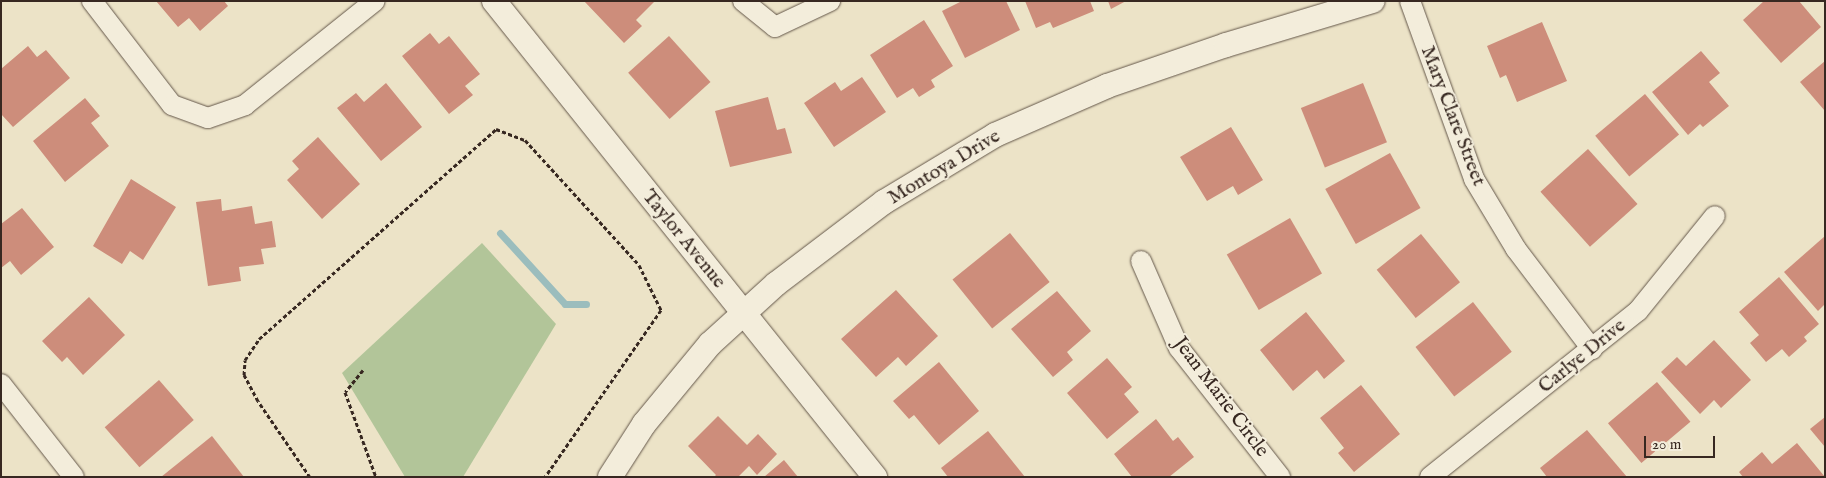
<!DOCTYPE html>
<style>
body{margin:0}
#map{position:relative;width:1826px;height:478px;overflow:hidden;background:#ece3c7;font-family:"IM FELL English",serif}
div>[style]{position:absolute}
.green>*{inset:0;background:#b2c599}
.stream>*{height:7px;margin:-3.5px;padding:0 3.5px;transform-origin:3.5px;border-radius:3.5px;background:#9bbdbd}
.building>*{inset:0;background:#cd8d7b;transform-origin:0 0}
.path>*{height:3px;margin-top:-1.5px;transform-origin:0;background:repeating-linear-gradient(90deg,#372821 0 4px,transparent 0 6.5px)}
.roads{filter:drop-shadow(0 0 1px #64574a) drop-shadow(0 0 1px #64574a)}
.minor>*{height:20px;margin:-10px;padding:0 10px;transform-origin:10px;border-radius:10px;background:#f3eddb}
.tertiary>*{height:24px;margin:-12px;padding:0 12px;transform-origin:12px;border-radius:12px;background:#f3eddb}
span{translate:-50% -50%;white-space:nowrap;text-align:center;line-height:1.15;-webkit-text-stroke:4px #f3eddb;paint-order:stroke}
.street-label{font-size:20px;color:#372821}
.frame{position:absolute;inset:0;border:2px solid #372821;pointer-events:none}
.scale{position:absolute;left:1644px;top:436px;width:71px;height:22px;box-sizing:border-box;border:2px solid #372821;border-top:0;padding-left:6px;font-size:15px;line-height:18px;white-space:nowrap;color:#372821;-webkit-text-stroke:4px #f3eddb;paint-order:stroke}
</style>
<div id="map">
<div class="green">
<div style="clip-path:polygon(482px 243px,556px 324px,463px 477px,405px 477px,342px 373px)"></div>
</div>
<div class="stream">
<div style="left:500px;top:233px;width:96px;rotate:47.5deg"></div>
<div style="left:565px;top:304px;width:21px"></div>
</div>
<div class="building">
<div style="clip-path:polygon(156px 1px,224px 1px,228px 6px,200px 31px,189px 18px,178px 27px)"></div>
<div style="clip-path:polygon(584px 1px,655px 1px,636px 20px,642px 26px,624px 43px)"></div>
<div style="clip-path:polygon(962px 1px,1006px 1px,1020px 30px,965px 58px,942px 11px)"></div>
<div style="clip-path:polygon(1025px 1px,1090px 1px,1094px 11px,1053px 28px,1050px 22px,1036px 28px)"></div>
<div style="clip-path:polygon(1108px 1px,1126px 1px,1111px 9px)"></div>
<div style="clip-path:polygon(1764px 1px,1799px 1px,1821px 27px,1781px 63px,1743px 20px)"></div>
<div style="clip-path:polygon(924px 20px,953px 66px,931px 80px,935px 87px,919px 97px,913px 88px,897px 98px,870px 55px)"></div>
<div style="clip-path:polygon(1542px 22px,1567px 81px,1517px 102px,1506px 75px,1500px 78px,1487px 46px)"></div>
<div style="clip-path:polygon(430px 33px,439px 44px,449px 36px,480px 74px,465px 86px,473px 95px,449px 114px,402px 56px)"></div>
<div style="left:669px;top:36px;width:62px;height:55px;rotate:48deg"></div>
<div style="clip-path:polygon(28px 46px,37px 57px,46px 50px,70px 78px,13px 127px,1px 114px,1px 69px)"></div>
<div style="clip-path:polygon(1701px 51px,1720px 73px,1709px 82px,1729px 106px,1703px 127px,1700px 124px,1688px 135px,1652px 92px)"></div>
<div style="clip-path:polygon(1825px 61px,1825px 111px,1800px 82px)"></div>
<div style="clip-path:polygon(862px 77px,886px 112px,834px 147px,804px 103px,835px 82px,841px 91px)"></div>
<div style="clip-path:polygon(386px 83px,422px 127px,381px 161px,337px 108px,356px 93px,364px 102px)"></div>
<div style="left:1363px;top:83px;width:64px;height:67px;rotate:68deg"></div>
<div style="left:1645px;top:94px;width:53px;height:65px;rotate:50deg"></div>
<div style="clip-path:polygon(768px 97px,777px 130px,785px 128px,792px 153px,730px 167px,715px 111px)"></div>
<div style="clip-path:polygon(85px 98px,100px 116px,91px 123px,109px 146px,65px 182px,33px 141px)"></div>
<div style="clip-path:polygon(1231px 127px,1263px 180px,1238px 195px,1233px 186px,1207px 201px,1180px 157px)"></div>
<div style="clip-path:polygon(318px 137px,360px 184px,322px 219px,287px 180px,299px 169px,292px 161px)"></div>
<div style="left:1588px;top:149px;width:74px;height:64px;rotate:48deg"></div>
<div style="left:1390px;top:153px;width:63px;height:74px;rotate:61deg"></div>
<div style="clip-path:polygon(131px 179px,176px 207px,143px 260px,130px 251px,122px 264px,93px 246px)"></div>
<div style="clip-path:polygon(221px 199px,222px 211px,252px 206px,255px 224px,272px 221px,276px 247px,261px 249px,264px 264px,239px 267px,241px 281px,208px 286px,196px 202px)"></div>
<div style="clip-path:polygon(22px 208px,54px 247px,21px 275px,10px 261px,1px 268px,1px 224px)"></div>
<div style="left:1290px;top:218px;width:64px;height:73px;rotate:60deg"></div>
<div style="left:1010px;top:233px;width:63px;height:74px;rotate:51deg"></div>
<div style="left:1421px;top:234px;width:62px;height:57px;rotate:51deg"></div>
<div style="clip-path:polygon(1825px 236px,1825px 304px,1818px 311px,1784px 272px)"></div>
<div style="clip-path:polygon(1779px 277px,1819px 324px,1804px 337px,1807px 341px,1789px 357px,1782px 349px,1766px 362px,1750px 343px,1759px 335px,1739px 312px)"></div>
<div style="clip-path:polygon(896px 290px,938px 336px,906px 366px,898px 357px,876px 377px,841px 339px)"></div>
<div style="clip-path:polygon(1057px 291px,1091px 331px,1067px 352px,1073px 360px,1053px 377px,1011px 329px)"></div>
<div style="clip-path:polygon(89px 297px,125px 335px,83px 375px,67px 357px,62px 362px,42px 341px)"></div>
<div style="left:1473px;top:302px;width:63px;height:73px;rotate:52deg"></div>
<div style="clip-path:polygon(1306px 312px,1345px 361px,1324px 379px,1317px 370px,1293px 391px,1260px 350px)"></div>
<div style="clip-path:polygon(1714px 340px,1751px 380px,1721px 408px,1714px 400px,1700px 414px,1661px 372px,1677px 357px,1686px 366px)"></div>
<div style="clip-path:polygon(1107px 358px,1132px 387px,1124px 394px,1139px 412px,1107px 439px,1067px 393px)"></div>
<div style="clip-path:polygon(939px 362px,979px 411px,939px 445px,914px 415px,909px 419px,893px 401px)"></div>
<div style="left:159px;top:380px;width:53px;height:72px;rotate:49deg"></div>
<div style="left:1657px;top:382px;width:52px;height:64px;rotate:50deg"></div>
<div style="clip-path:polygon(1361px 385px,1400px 434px,1354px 472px,1338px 453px,1344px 448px,1320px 418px)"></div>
<div style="clip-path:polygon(718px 416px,747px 445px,758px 434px,777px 454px,757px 475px,749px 466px,738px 477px,714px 477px,716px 475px,688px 446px)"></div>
<div style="clip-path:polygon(1825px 417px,1825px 447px,1810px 429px)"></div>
<div style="clip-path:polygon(1156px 419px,1173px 441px,1178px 437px,1194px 457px,1169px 477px,1132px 477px,1114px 454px)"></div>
<div style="clip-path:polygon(1587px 430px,1627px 477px,1547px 477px,1540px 468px)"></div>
<div style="clip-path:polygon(988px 431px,1025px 477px,948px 477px,941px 468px)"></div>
<div style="clip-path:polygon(212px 436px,244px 477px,161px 477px)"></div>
<div style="clip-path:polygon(1797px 443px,1825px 477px,1743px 477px,1739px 472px,1762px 452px,1772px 464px)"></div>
<div style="clip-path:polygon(784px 460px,798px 477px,764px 477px)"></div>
</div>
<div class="path">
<div style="left:363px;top:370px;width:28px;rotate:129deg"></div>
<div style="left:345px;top:392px;width:90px;rotate:70deg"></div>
<div style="left:310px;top:477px;width:92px;rotate:-124.4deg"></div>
<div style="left:258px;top:401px;width:30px;rotate:-118deg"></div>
<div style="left:244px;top:375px;width:15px;rotate:-86deg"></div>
<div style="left:245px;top:360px;width:25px;rotate:-56deg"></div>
<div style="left:259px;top:339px;width:317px;rotate:-41.5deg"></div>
<div style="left:496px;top:129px;width:31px;rotate:21deg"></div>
<div style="left:525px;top:140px;width:169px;rotate:47.6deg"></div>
<div style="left:639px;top:265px;width:50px;rotate:63.9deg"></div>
<div style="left:661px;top:310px;width:203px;rotate:124.8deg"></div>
</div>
<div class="roads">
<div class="minor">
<div style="left:92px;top:1px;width:131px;rotate:52.4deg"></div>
<div style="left:172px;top:105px;width:38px;rotate:20deg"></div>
<div style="left:208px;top:118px;width:39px;rotate:-19deg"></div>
<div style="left:245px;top:105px;width:166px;rotate:-38.7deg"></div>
<div style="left:743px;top:1px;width:41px;rotate:39.1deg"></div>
<div style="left:775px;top:27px;width:61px;rotate:-25.3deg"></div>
<div style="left:1410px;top:1px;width:189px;rotate:70.2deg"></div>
<div style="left:1474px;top:179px;width:82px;rotate:59deg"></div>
<div style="left:1516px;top:249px;width:126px;rotate:52.8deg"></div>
<div style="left:1141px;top:261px;width:95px;rotate:66.4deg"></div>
<div style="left:1179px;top:348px;width:164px;rotate:51.9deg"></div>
<div style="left:1px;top:384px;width:118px;rotate:51.9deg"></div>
<div style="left:1430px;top:477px;width:266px;rotate:-38.6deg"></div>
<div style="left:1638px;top:311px;width:122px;rotate:-51deg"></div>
</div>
<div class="tertiary">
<div style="left:494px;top:1px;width:610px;rotate:51.33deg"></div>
<div style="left:610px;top:477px;width:63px;rotate:-57.3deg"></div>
<div style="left:644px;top:424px;width:104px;rotate:-50.5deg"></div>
<div style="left:710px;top:344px;width:89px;rotate:-42.3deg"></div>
<div style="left:776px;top:284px;width:136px;rotate:-37.2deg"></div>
<div style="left:884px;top:202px;width:130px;rotate:-31.1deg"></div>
<div style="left:995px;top:135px;width:122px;rotate:-23.6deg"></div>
<div style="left:1107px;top:86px;width:126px;rotate:-19deg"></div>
<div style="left:1226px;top:45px;width:153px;rotate:-16.7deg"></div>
</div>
</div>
<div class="street-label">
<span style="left:1453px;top:116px;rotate:69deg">Mary Clare Street</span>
<span style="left:944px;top:167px;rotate:-31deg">Montoya Drive</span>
<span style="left:684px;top:239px;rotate:51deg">Taylor Avenue</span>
<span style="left:1582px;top:356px;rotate:-39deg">Carlye Drive</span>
<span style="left:1221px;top:397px;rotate:53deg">Jean Marie Circle</span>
</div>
<div class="frame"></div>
<div class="scale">20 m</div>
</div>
